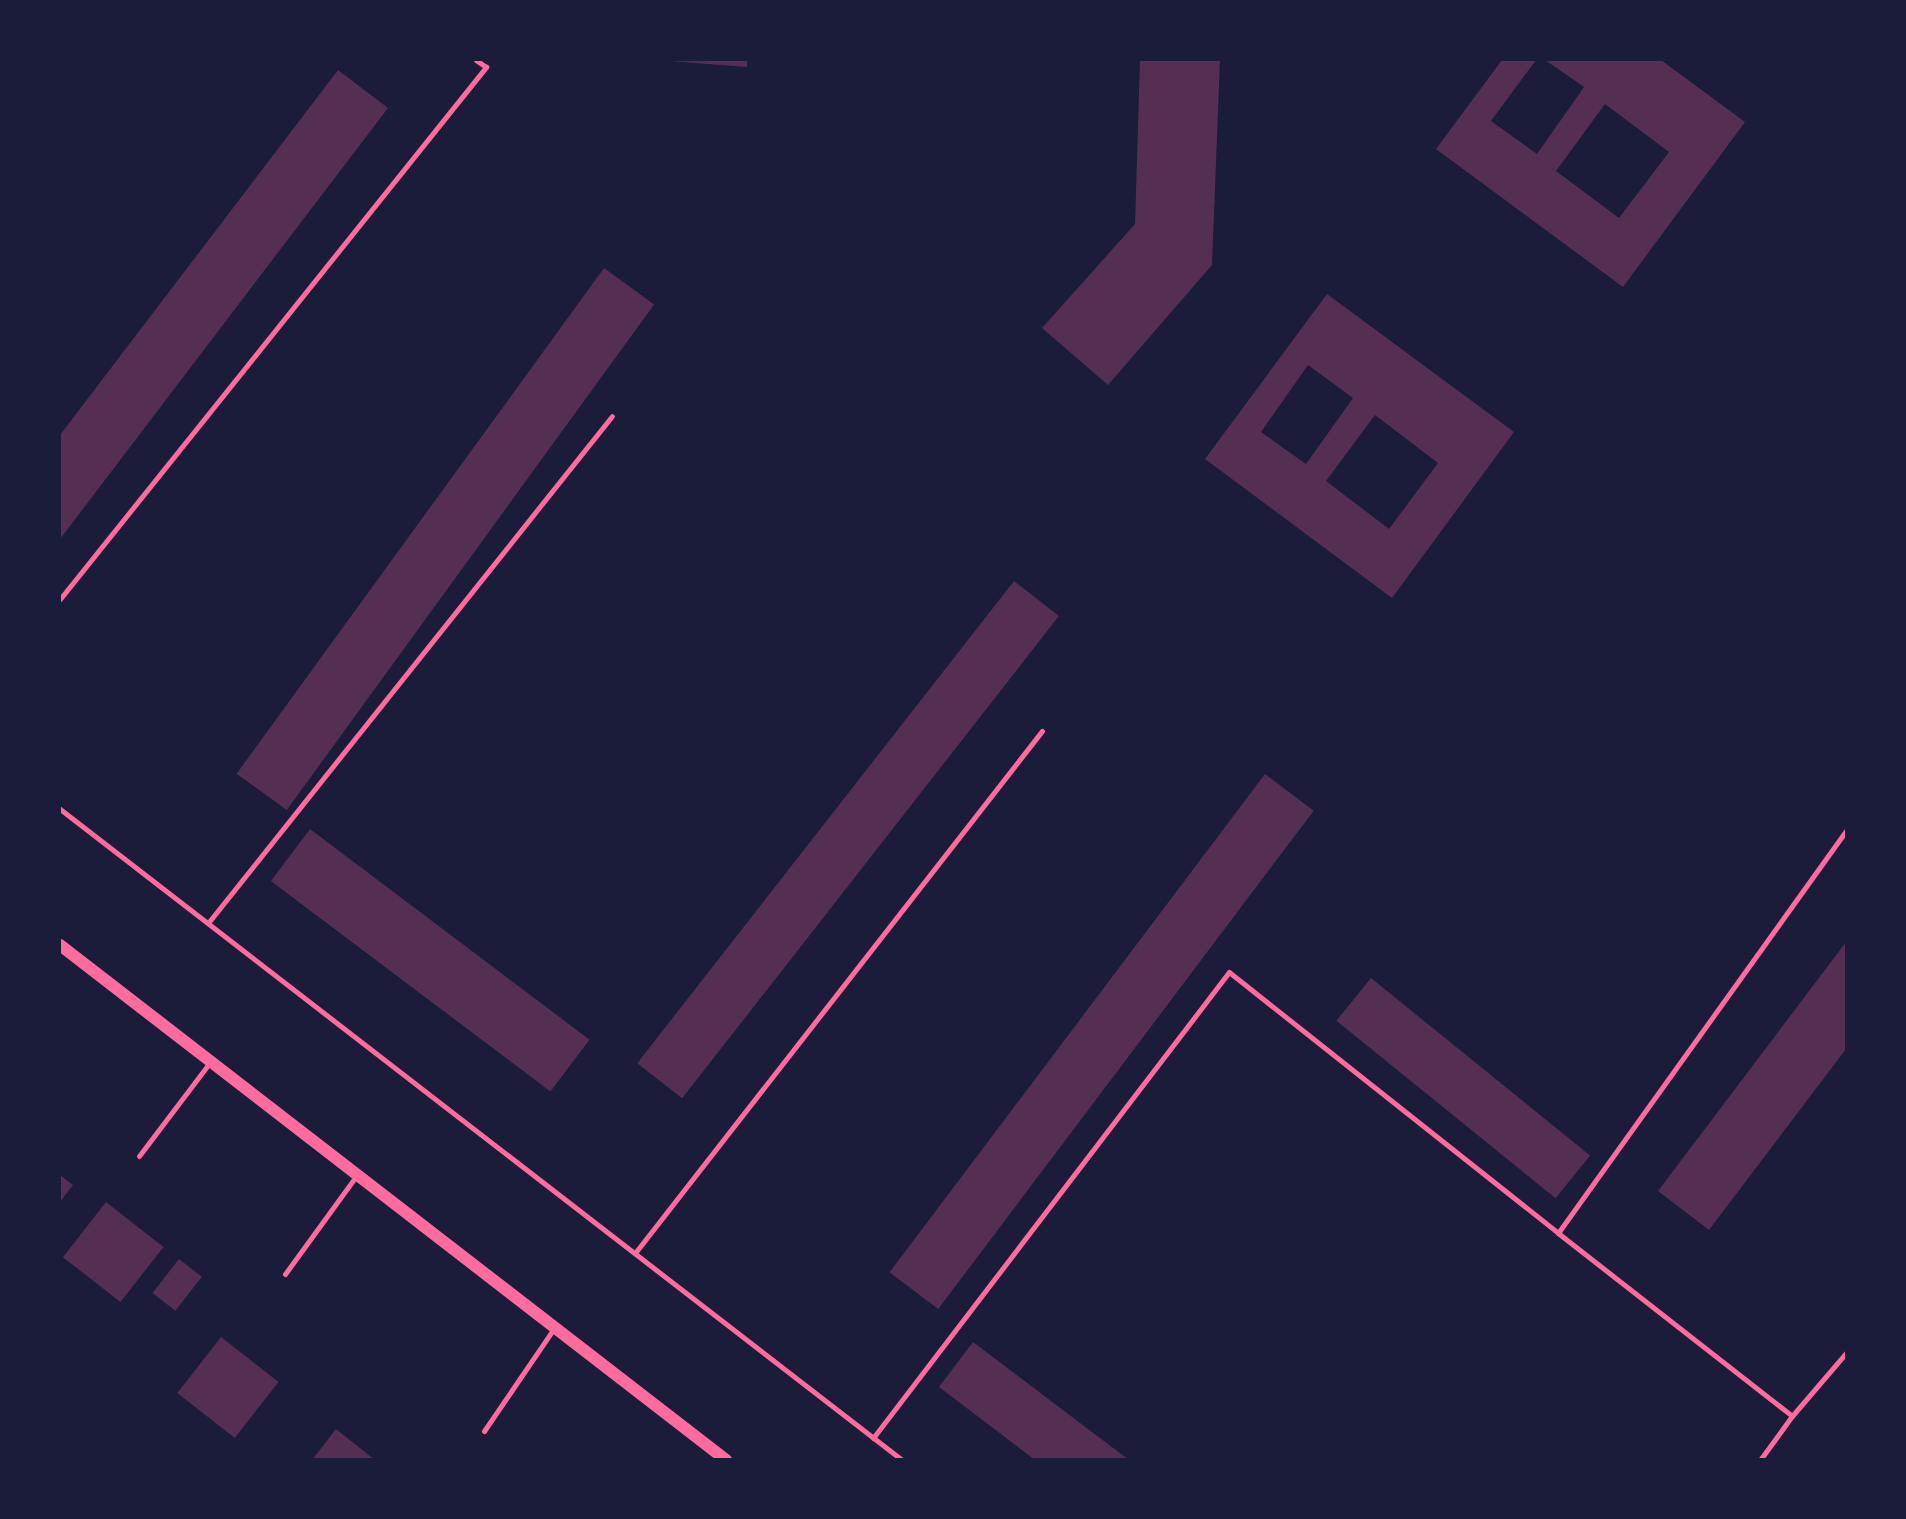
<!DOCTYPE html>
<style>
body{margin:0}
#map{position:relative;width:1906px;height:1519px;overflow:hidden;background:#1b1b3a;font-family:"Open Sans",sans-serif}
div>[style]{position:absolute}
.building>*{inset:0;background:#542f53;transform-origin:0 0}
.service>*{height:5px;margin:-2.5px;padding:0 2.5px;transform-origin:2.5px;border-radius:2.5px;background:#ff6b9d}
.tertiary>*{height:12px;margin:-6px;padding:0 6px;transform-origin:6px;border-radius:6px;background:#ff6b9d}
span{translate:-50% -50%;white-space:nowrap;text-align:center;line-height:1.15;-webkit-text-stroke:5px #1b1b3a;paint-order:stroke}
.frame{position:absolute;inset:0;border:61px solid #1b1b3a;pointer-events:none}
</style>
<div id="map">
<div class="building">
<div style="clip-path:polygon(657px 60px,747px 60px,747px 67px)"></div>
<div style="clip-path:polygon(1140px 60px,1220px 60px,1212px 265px,1108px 385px,1042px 328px,1135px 224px)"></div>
<div style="clip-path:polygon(evenodd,1502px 60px,1536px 60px,1491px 121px,1537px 154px,1584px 87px,1545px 60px,1661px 60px,1745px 122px,1623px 287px,1436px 149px,1502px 60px,1605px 104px,1669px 152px,1619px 218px,1556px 171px,1605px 104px)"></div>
<div style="clip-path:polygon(338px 70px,388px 108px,60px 539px,60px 435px)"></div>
<div style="left:604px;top:268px;width:62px;height:625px;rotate:36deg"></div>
<div style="clip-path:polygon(evenodd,1327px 294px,1514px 432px,1392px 598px,1205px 459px,1327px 294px,1308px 365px,1353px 398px,1306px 464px,1261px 432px,1308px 365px,1327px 294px,1375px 415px,1438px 463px,1389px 529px,1326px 481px,1375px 415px)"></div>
<div style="left:1014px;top:581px;width:57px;height:612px;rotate:38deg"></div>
<div style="left:1265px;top:774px;width:61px;height:624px;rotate:37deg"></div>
<div style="left:310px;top:829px;width:350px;height:65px;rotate:37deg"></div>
<div style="clip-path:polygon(1846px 942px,1846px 1049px,1709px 1230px,1658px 1191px)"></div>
<div style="left:1371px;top:978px;width:282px;height:55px;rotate:39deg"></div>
<div style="clip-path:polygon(60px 1175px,73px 1185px,60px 1202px)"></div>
<div style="left:106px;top:1202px;width:73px;height:70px;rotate:38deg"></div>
<div style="left:179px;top:1259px;width:29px;height:43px;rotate:38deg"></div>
<div style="left:221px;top:1337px;width:73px;height:71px;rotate:38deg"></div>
<div style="clip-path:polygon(973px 1342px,1129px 1460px,1035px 1460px,939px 1387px)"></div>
<div style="clip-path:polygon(336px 1429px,375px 1460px,312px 1460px)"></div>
</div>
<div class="service">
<div style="left:60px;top:599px;width:682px;rotate:-51.31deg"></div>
<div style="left:486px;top:67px;width:12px;rotate:-145deg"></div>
<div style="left:60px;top:809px;width:1064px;rotate:37.71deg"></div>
<div style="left:208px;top:923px;width:648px;rotate:-51.45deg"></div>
<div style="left:139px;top:1156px;width:118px;rotate:-52.9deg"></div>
<div style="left:1558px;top:1233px;width:297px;rotate:38deg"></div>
<div style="left:1792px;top:1416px;width:83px;rotate:-49.4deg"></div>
<div style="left:635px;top:1253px;width:662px;rotate:-52.06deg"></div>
<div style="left:285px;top:1274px;width:122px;rotate:-54deg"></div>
<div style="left:484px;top:1431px;width:126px;rotate:-55.7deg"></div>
<div style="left:873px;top:1438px;width:586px;rotate:-52.62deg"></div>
<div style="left:1229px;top:972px;width:420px;rotate:38.4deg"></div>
<div style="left:1558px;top:1233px;width:495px;rotate:-54.4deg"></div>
<div style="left:1760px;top:1460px;width:54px;rotate:-54deg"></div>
</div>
<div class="tertiary">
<div style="left:60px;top:945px;width:842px;rotate:37.71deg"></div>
</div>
<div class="frame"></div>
</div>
